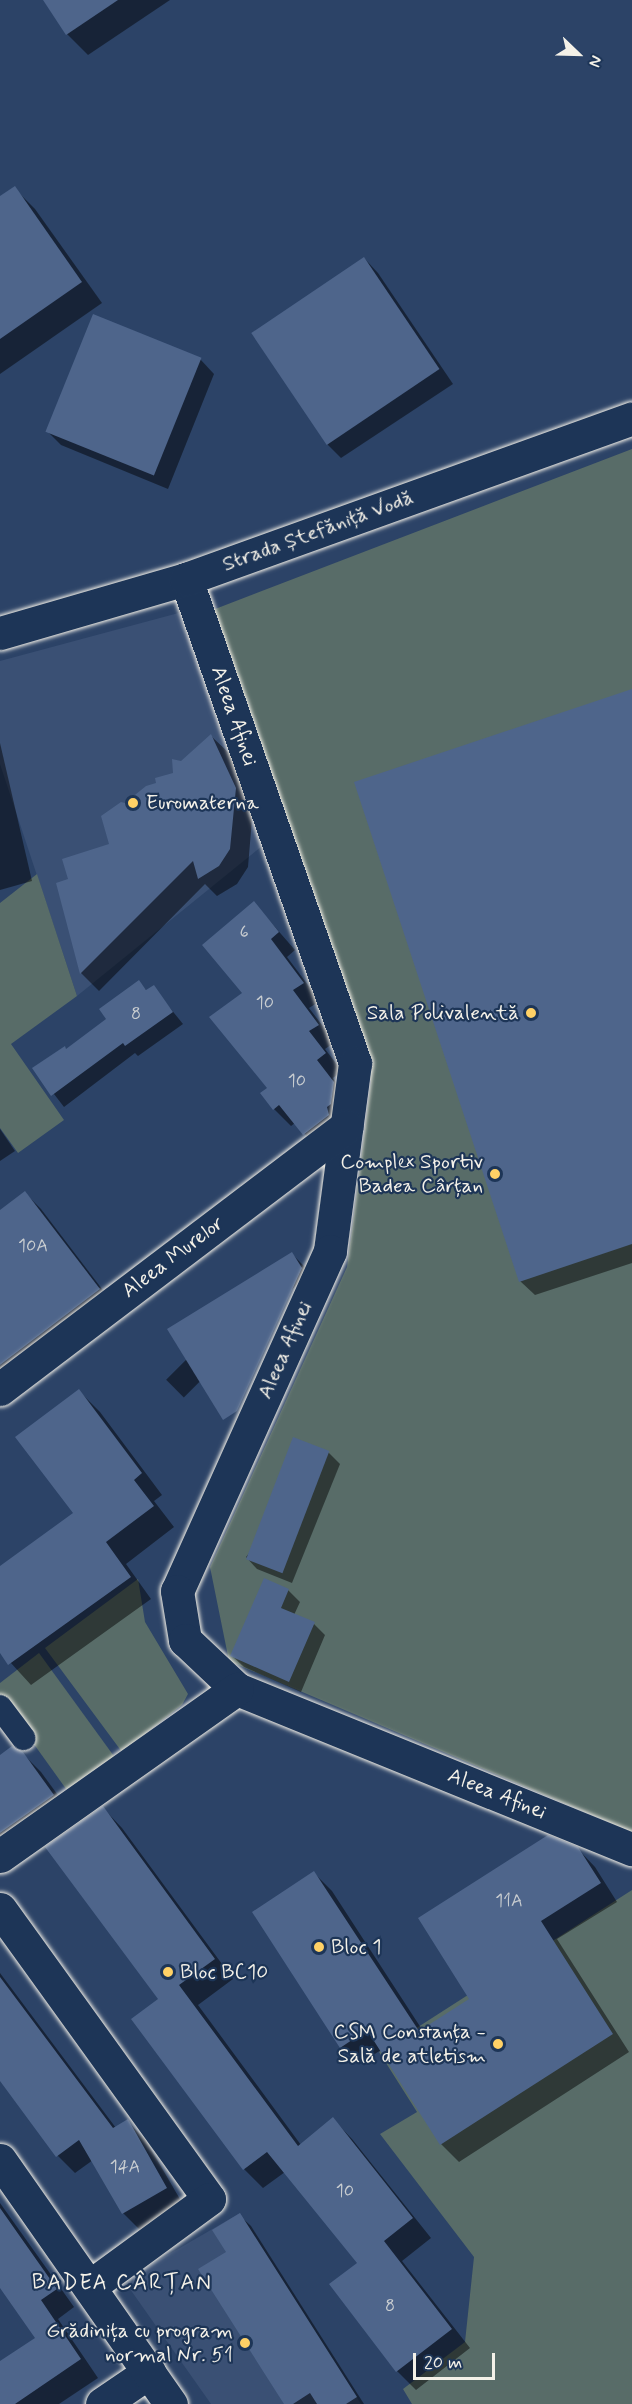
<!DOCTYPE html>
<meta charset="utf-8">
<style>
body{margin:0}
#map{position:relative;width:632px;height:2404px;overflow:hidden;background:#2c4367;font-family:Mynerve,sans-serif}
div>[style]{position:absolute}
.built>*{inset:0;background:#3a5074}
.green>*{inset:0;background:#586c68}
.shadow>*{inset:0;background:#0007;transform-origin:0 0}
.building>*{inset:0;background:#4e658b;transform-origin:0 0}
.roads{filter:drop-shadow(0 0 2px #f4f1e8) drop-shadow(0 0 2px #f4f1e8)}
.pedestrian>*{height:24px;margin:-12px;padding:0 12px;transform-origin:12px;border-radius:12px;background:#1d3557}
.minor>*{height:33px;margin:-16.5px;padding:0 16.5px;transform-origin:16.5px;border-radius:16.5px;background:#1d3557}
.tertiary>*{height:33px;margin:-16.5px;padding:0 16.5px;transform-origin:16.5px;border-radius:16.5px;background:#1d3557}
.dots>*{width:16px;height:16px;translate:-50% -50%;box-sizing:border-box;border:3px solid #1d3557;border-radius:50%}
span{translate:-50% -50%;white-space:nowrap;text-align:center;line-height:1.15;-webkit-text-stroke:4.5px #1d3557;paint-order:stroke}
.number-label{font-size:18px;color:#caced1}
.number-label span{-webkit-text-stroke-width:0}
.street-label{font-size:21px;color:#f4f1e8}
.poi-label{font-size:21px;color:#f4f1e8}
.left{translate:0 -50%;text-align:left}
.right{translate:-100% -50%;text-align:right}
.neighbourhood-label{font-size:22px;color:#f4f1e8;letter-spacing:1.5px}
.north{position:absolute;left:548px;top:24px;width:60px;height:60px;-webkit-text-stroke:4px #1d3557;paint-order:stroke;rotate:113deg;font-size:16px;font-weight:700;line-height:24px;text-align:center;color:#f4f1e8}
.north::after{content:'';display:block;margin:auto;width:21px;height:27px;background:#f4f1e8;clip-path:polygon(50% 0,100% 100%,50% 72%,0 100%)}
.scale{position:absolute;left:413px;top:2353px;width:82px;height:27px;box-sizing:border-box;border:3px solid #f4f1e8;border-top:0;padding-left:8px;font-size:18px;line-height:21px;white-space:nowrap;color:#f4f1e8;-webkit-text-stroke:4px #1d3557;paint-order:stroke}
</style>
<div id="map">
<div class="built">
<div style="clip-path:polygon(186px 611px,267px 842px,77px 996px,0 764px,0 661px)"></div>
<div style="clip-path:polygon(240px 2213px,361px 2404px,211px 2404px,130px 2289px,135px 2274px)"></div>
</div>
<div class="green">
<div style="clip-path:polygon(632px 449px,632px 1832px,229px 1661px,210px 1567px,347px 1267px,371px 1081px,210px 611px)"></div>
<div style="clip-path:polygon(37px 874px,77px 996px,11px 1044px,64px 1120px,18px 1153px,0 1128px,0 903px)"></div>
<div style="clip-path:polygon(138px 1579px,145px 1622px,188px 1694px,182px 1705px,122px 1752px,45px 1648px)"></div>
<div style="clip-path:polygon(39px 1653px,116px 1759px,69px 1793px,0 1697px,0 1683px)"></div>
<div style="clip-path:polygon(632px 1890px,632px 2404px,412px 2404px,403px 2389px,465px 2342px,474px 2257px,380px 2134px,417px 2112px,379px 2052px)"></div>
</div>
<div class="shadow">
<div style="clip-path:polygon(45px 0,170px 0,88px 55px,67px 34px)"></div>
<div style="clip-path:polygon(14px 188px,35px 209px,102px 303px,0 374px,0 198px)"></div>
<div style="clip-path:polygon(364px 258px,378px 273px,453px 384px,341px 458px,327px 444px)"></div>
<div style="clip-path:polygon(200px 359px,214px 374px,168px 489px,61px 445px,47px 431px)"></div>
<div style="clip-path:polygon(632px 691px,632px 1263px,535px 1295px,520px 1281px)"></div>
<div style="clip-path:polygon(211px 736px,229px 753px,253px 807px,248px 867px,237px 884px,217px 896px,205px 884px,99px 991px,81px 973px,57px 884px,70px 880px,111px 845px,125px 805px,174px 774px,182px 762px)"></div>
<div style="clip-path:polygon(0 743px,32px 881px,0 890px)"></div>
<div style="clip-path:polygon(254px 903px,295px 950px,287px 957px,320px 1001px,309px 1008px,335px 1042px,325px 1049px,342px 1071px,333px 1078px,350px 1100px,321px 1152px,295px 1123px,291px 1126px,274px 1109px,244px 993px)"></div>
<div style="clip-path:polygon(139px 982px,147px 991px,153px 987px,183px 1024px,138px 1056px,135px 1053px,64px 1107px,34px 1068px,66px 1050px,109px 1020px)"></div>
<div style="clip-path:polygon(0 1129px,15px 1151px,0 1161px)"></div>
<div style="clip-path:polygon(25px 1193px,41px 1209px,115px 1306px,0 1399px,0 1211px)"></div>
<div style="left:292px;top:1254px;width:25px;height:178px;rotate:45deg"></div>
<div style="clip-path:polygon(79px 1391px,100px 1412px,162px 1495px,154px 1501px,174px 1527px,126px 1564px,151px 1599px,31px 1685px,0 1651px,0 1568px,75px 1514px)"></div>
<div style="clip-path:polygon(328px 1452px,340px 1464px,292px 1583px,257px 1569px,246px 1557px)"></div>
<div style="clip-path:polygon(264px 1580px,288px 1590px,300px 1602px,294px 1615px,314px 1624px,325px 1635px,301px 1692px,244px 1667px,232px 1656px)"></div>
<div style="clip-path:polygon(22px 1753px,41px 1772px,71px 1813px,0 1857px,0 1757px)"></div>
<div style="clip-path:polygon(103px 1808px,122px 1828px,233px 1979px,198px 2005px,301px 2145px,333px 2119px,352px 2139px,431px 2238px,402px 2261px,470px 2348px,416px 2390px,397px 2371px,359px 2263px,285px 2172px,263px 2188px,244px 2169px,160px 2000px)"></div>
<div style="clip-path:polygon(577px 1848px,595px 1867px,617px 1902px,557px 1939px,629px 2052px,459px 2162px,441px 2144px,381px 2050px,359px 2064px,341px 2047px,314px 1873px,332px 1891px,423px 2031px,471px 1999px)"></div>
<div style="clip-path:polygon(0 1973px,116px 2128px,127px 2121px,145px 2139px,184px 2206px,141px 2231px,123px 2213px,93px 2160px,75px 2173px,58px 2156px,0 2078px)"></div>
<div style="clip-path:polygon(0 2203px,74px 2307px,58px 2319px,98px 2378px,59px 2404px,0 2404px,0 2363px,37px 2338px,0 2285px)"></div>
<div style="clip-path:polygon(239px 2215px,251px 2226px,364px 2404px,286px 2404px,228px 2252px)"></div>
</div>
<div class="building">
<div style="clip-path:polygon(43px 0,118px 0,66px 35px)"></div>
<div style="clip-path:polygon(15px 186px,82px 282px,0 339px,0 196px)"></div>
<div style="left:364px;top:257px;width:135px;height:136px;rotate:56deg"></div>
<div style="left:93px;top:314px;width:117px;height:127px;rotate:22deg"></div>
<div style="clip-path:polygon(632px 689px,632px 1244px,519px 1282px,354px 782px)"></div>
<div style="clip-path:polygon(211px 734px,236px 788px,230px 849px,219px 866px,198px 879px,193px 861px,80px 974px,56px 883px,68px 879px,62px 859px,109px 844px,101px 816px,121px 802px,125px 803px,146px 786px,156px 783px,155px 778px,173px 773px,172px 759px,181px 761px)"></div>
<div style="clip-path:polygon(254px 901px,279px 932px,271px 939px,304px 983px,293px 990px,319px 1025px,309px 1031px,326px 1053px,317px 1060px,334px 1082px,331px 1104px,327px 1107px,329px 1115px,303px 1135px,279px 1105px,273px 1110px,260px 1093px,267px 1088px,209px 1017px,242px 993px,202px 945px)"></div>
<div style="clip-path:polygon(139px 980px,146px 990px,154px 985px,173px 1012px,125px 1046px,123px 1043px,51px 1096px,32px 1068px,65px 1046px,66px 1049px,106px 1019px,99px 1009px)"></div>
<div style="clip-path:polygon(25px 1191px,100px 1289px,0 1365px,0 1210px)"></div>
<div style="clip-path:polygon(292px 1252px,302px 1268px,237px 1411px,223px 1420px,167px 1329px)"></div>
<div style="clip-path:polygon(79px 1389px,142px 1473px,134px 1480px,154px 1506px,106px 1542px,131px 1577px,8px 1665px,0 1653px,0 1566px,73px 1513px,15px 1437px)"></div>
<div style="left:293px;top:1437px;width:39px;height:131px;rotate:21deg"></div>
<div style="clip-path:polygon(264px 1578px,289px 1589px,281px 1608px,315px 1622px,289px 1682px,230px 1656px)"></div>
<div style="clip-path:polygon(12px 1746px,23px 1752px,54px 1795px,0 1833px,0 1755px)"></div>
<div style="clip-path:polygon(103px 1806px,215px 1959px,179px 1985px,298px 2146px,333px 2117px,413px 2218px,384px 2241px,452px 2329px,396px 2372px,329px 2284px,357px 2263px,267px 2152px,243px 2170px,131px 2019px,158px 1999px,45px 1847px)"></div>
<div style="clip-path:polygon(548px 1835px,578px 1847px,601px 1883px,541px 1921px,613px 2034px,440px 2145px,367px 2030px,340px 2048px,252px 1912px,314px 1871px,419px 2031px,469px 1999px,418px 1918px)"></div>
<div style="clip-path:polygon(0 1977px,113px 2128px,128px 2119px,167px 2188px,122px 2214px,79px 2140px,56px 2157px,0 2081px)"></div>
<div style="clip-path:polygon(0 2208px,57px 2289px,41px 2300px,81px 2359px,15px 2404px,0 2404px,0 2361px,35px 2338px,0 2288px)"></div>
<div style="clip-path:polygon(240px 2213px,357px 2397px,346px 2404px,317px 2404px,310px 2393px,293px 2404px,284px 2404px,198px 2269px,226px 2252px,212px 2230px)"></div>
</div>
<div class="roads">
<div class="pedestrian">
<div style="left:0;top:1707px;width:39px;rotate:53deg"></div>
</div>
<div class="minor">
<div style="left:186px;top:579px;width:513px;rotate:70.75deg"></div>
<div style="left:355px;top:1063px;width:190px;rotate:97.6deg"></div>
<div style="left:330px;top:1251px;width:373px;rotate:114.2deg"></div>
<div style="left:177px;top:1591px;width:50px;rotate:80.7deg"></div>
<div style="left:185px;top:1640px;width:71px;rotate:43.3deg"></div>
<div style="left:237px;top:1689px;width:426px;rotate:22.1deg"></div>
<div style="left:0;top:1389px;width:435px;rotate:-37.2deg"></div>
<div style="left:0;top:1856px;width:290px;rotate:-35.2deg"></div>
<div style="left:0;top:1909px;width:357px;rotate:54.2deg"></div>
<div style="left:209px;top:2199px;width:147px;rotate:143.8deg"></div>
<div style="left:102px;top:2404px;width:57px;rotate:-34.2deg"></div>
</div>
<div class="tertiary">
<div style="left:0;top:633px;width:194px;rotate:-16.2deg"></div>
<div style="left:186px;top:579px;width:474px;rotate:-19.8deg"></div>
<div style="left:0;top:2160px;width:298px;rotate:55deg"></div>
</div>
</div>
<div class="dots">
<div style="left:133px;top:803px;background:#ffd166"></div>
<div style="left:531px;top:1013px;background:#ffd166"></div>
<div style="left:495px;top:1174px;background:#ffd166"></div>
<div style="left:319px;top:1947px;background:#ffd166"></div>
<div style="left:168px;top:1972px;background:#ffd166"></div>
<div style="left:498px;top:2044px;background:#ffd166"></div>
<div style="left:245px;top:2343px;background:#ffd166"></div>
</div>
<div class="number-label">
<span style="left:244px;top:932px">6</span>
<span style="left:265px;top:1003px">10</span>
<span style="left:136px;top:1014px">8</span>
<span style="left:297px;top:1081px">10</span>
<span style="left:33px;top:1246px">10A</span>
<span style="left:509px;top:1901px">11A</span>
<span style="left:125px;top:2167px">14A</span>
<span style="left:345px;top:2191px">10</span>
<span style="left:390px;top:2306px">8</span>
</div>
<div class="street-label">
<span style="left:318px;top:531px;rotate:-20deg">Strada Ștefăniță Vodă</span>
<span style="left:234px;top:716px;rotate:71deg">Aleea Afinei</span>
<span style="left:173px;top:1257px;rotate:-37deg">Aleea Murelor</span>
<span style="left:285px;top:1350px;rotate:-66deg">Aleea Afinei</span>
<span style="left:497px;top:1794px;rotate:22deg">Aleea Afinei</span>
</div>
<div class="poi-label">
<span class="left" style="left:146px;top:803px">Euromaterna</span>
<span class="right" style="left:519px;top:1013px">Sala Polivalentă</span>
<span class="right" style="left:483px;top:1174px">Complex Sportiv<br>Badea Cârțan</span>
<span class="left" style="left:331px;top:1947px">Bloc 1</span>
<span class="left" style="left:180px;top:1972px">Bloc BC10</span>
<span class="right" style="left:486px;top:2044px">CSM Constanța -<br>Sală de atletism</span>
<span class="right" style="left:233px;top:2343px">Grădinița cu program<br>normal Nr. 51</span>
</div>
<div class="neighbourhood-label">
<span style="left:122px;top:2284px">BADEA CÂRȚAN</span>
</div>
<div class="north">N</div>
<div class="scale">20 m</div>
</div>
